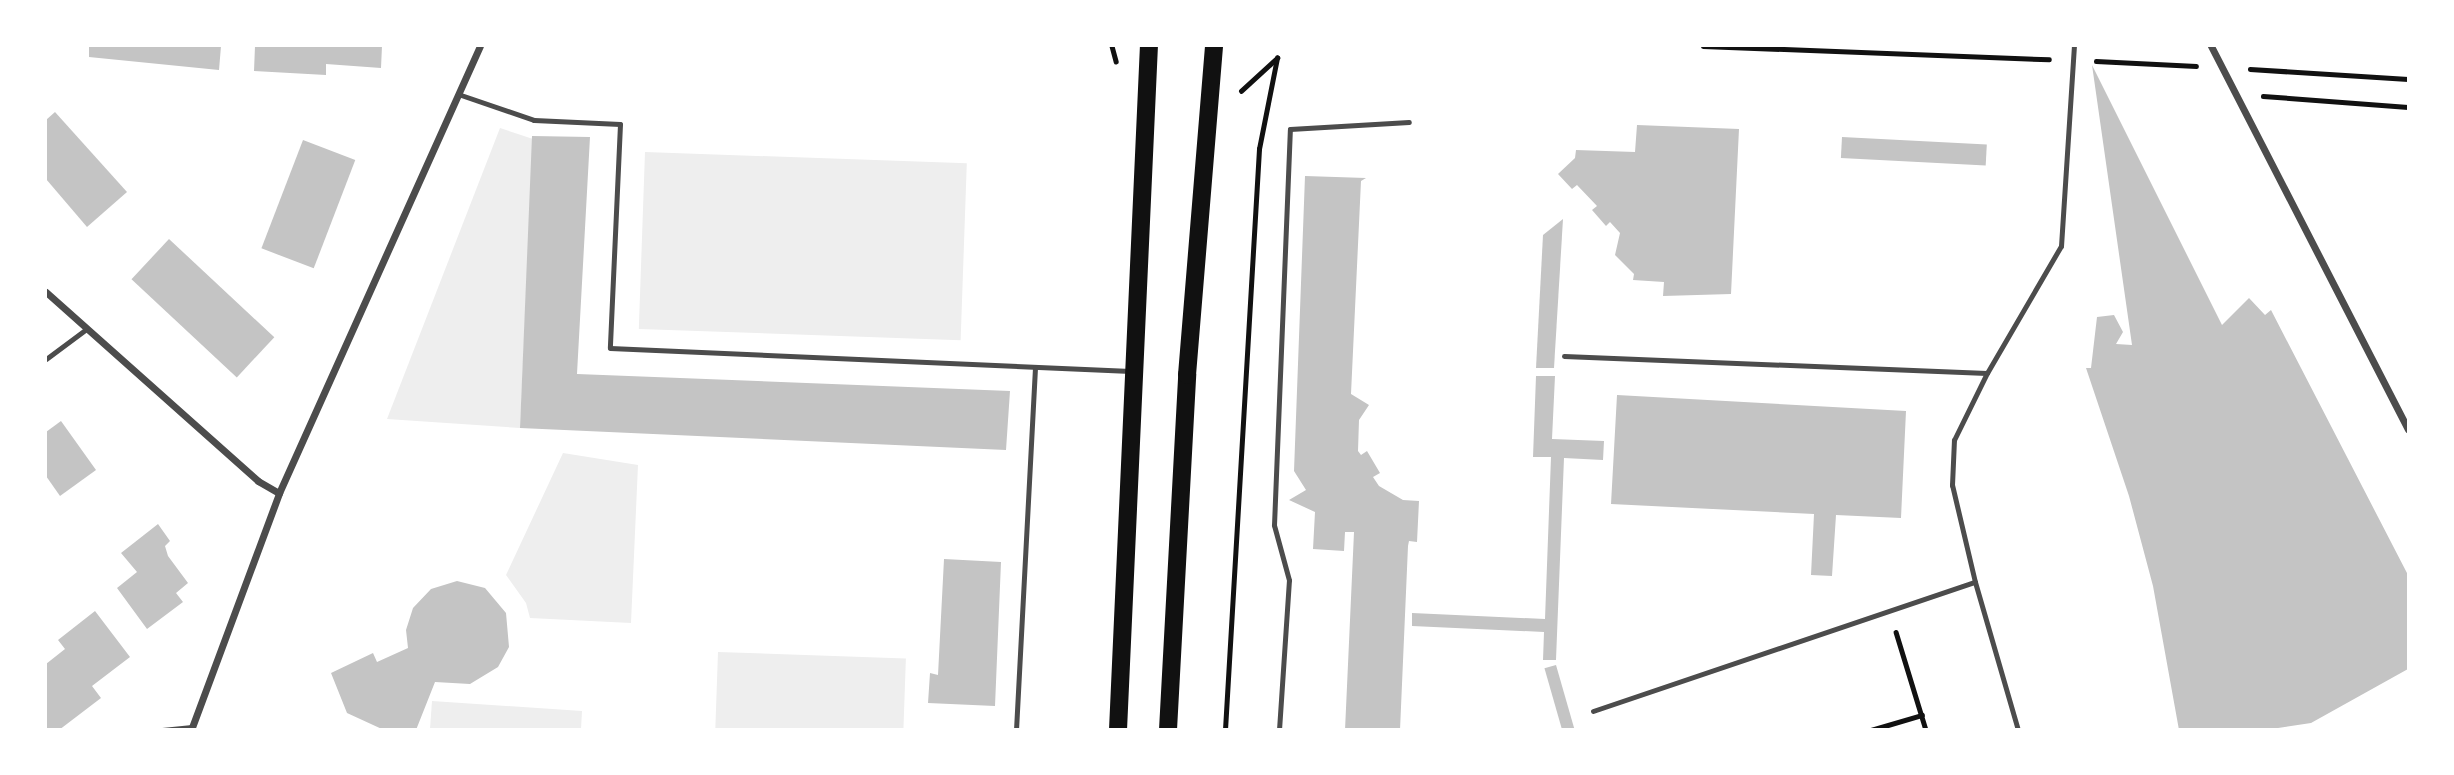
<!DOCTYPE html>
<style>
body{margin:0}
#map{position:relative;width:2454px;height:775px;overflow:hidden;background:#fff;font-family:"Space Grotesk",sans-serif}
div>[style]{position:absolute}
.green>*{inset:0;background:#eee;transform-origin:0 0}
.building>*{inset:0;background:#c4c4c4;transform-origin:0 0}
.path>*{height:4.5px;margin:-2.25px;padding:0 2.25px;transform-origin:2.25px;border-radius:2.25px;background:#111}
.service>*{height:5px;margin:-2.5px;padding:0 2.5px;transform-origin:2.5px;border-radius:2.5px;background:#4c4c4c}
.minor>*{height:7px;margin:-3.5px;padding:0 3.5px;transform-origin:3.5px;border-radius:3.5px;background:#4c4c4c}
.primary>*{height:18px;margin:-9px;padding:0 9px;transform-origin:9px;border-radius:9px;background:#111}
span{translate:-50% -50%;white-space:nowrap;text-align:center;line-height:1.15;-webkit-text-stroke:5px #fff;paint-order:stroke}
.frame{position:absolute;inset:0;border:47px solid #fff;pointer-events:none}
</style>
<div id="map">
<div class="green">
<div style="clip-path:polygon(500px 128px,533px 139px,520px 428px,387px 419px)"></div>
<div style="left:645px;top:152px;width:322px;height:177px;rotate:2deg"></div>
<div style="clip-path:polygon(563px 453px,638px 465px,631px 623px,530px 618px,526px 603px,506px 575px)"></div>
<div style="left:718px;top:652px;width:188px;height:77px;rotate:2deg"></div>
<div style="clip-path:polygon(432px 701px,582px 711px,581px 729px,430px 729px)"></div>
</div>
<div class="building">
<div style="clip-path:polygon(89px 46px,221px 46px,219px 70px,89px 57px)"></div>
<div style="clip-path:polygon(255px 46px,382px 46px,381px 68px,326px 64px,326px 75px,254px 71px)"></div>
<div style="clip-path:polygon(2092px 65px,2222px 325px,2249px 298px,2265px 315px,2271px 310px,2408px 575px,2408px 669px,2311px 723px,2265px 730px,2179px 730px,2153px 586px,2129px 496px,2086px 368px,2091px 368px,2097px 317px,2114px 315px,2123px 332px,2116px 344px,2132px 345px)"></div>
<div style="clip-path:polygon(55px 112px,127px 192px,87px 227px,46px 179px,46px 120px)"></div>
<div style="clip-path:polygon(1637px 125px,1739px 129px,1731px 294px,1663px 296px,1664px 282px,1633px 280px,1634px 274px,1615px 255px,1620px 233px,1610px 222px,1606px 226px,1592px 210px,1597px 206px,1577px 185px,1572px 189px,1558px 174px,1575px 158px,1576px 150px,1635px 152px)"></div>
<div style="clip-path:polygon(532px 136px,590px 137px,577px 374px,1010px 391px,1006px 450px,520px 428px)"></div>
<div style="left:1842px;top:137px;width:145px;height:21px;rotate:3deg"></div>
<div style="left:303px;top:140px;width:56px;height:116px;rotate:21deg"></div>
<div style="clip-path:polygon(1305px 176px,1366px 178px,1361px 181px,1351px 394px,1369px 405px,1359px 420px,1358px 451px,1361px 455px,1367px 451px,1380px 473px,1373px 477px,1379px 486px,1403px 500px,1419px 501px,1417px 542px,1409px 541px,1408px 546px,1400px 730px,1345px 730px,1354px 532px,1345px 532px,1344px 551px,1313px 549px,1315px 512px,1289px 500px,1306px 490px,1294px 471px)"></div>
<div style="clip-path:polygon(1563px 219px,1554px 368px,1536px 368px,1543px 235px)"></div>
<div style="left:169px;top:239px;width:144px;height:55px;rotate:43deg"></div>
<div style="clip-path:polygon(1536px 376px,1555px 376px,1552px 439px,1604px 441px,1603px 460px,1564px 458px,1556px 660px,1543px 660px,1544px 632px,1412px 626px,1412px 613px,1545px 619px,1551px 457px,1533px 457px)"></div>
<div style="clip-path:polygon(1617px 395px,1906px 411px,1901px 518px,1836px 515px,1832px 576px,1811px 575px,1814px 514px,1611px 504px)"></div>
<div style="clip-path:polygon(61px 421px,96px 470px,60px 496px,46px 476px,46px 432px)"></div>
<div style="clip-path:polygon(158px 524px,170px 541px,165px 546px,168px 556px,188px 583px,176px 593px,183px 602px,147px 629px,117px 588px,137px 572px,121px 553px)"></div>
<div style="clip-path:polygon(944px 559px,1001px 562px,995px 706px,928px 703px,930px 673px,938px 675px)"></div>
<div style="clip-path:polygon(457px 581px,485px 588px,506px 613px,509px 647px,498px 667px,470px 684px,435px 682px,416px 730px,384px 730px,347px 713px,331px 673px,373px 653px,377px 662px,408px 648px,406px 630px,413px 608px,431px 589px)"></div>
<div style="clip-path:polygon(95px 611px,130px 657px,92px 686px,101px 698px,59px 730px,47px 730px,46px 664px,65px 649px,58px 640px)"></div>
<div style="left:1556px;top:665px;width:68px;height:12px;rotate:74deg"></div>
</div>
<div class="path">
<div style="left:1112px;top:46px;width:16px;rotate:75deg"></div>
<div style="left:1703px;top:46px;width:346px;rotate:2.2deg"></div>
<div style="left:2096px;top:61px;width:100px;rotate:2.9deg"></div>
<div style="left:2250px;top:69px;width:158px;rotate:3.6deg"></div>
<div style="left:1241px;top:91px;width:49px;rotate:-42.5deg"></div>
<div style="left:2263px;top:96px;width:145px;rotate:4.3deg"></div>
<div style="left:1896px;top:632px;width:102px;rotate:73deg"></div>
<div style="left:1225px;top:730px;width:582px;rotate:-86.65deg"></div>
<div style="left:1259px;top:149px;width:93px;rotate:-78.8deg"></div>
<div style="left:1871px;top:730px;width:53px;rotate:-16.4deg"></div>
</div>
<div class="service">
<div style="left:458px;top:94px;width:80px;rotate:18.9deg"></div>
<div style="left:534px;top:120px;width:86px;rotate:2.7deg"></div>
<div style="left:620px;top:124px;width:224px;rotate:92.6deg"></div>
<div style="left:610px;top:348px;width:521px;rotate:2.53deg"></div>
<div style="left:1564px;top:356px;width:423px;rotate:2.3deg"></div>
<div style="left:46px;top:359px;width:49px;rotate:-36.6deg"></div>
<div style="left:1975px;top:582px;width:100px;rotate:-103.3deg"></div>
<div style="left:1952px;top:485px;width:45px;rotate:-87.5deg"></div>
<div style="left:1954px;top:440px;width:75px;rotate:-63.8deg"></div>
<div style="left:1987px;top:373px;width:147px;rotate:-59.8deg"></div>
<div style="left:2061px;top:246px;width:200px;rotate:-86.3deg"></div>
<div style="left:1593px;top:711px;width:403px;rotate:-18.7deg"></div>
<div style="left:1975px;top:582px;width:154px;rotate:73.8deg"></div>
<div style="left:162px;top:730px;width:30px;rotate:-6deg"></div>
<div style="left:1016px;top:730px;width:363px;rotate:-87deg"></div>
<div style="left:1279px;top:730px;width:150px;rotate:-86.2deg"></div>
<div style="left:1289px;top:580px;width:57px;rotate:-105.3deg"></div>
<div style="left:1274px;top:525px;width:396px;rotate:-87.7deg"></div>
<div style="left:1290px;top:129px;width:119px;rotate:-3.4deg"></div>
</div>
<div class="minor">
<div style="left:2211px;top:46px;width:431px;rotate:62.8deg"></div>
<div style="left:46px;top:292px;width:284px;rotate:41.7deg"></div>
<div style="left:258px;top:481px;width:24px;rotate:30deg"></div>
<div style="left:191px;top:730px;width:253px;rotate:-69.6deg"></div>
<div style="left:279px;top:493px;width:490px;rotate:-65.8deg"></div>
</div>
<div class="primary">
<div style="left:1118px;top:730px;width:685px;rotate:-87.41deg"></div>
<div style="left:1168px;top:730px;width:356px;rotate:-86.9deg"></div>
<div style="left:1187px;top:375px;width:330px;rotate:-85.3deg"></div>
</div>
<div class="frame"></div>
</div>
